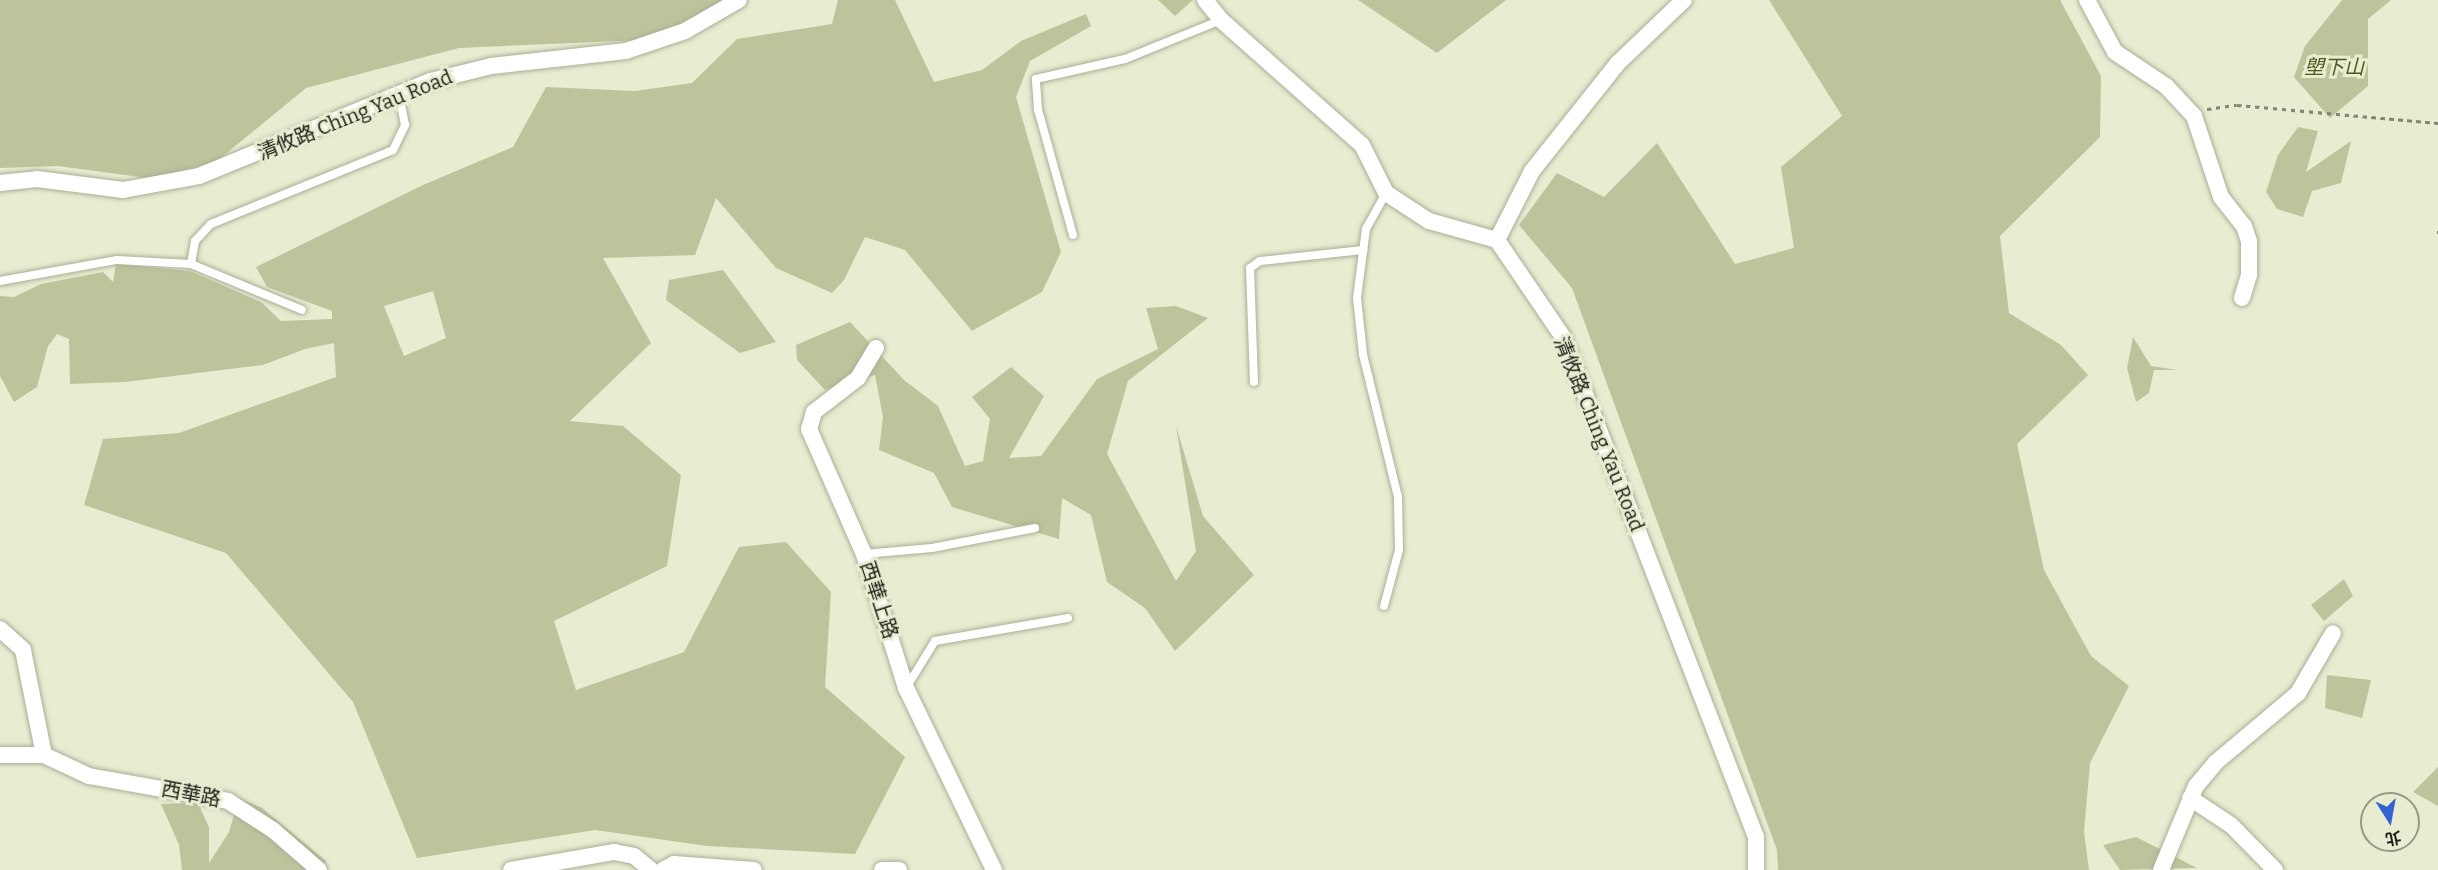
<!DOCTYPE html>
<meta charset="utf-8">
<style>
body{margin:0}
#map{position:relative;width:2438px;height:870px;overflow:hidden;background:#e8ecd1;font-family:Bitter,"Noto Sans TC",serif}
div>[style]{position:absolute}
.green>*{inset:0;background:#bec39c}
.path>*{height:3px;margin-top:-1.5px;transform-origin:0;background:repeating-linear-gradient(90deg,#848674 0 4.5px,transparent 0 9px)}
.roads{filter:drop-shadow(0 0 2px #abae95) drop-shadow(0 0 2px #abae95)}
.service>*{height:8px;margin:-4px;padding:0 4px;transform-origin:4px;border-radius:4px;background:#fff}
.minor>*{height:16px;margin:-8px;padding:0 8px;transform-origin:8px;border-radius:8px;background:#fff}
span{translate:-50% -50%;white-space:nowrap;text-align:center;line-height:1.15;-webkit-text-stroke:6px #e8ecd1;paint-order:stroke}
.park-label{font-size:20px;color:#52581b;font-style:italic}
.street-label{font-size:20px;color:#1d1e15}
.north{position:absolute;left:2360px;top:792px;width:60px;height:60px;box-sizing:border-box;background:#e8ecd1;border:2px solid #979a86;border-radius:50%;rotate:169deg;font-size:16px;font-weight:700;line-height:24px;text-align:center;color:#1d1e15}
.north::after{content:'';display:block;margin:auto;width:21px;height:27px;background:#3363d2;clip-path:polygon(50% 0,100% 100%,50% 72%,0 100%)}
</style>
<div id="map">
<div class="green">
<div style="clip-path:polygon(0 0,725px 0,665px 39px,459px 48px,306px 88px,217px 161px,155px 179px,58px 166px,0 168px)"></div>
<div style="clip-path:polygon(evenodd,838px 0,895px 0,934px 82px,982px 70px,1021px 41px,1086px 14px,1091px 26px,1030px 61px,1016px 97px,1061px 252px,1042px 292px,972px 331px,905px 250px,865px 237px,844px 280px,832px 293px,776px 268px,716px 198px,695px 255px,603px 258px,651px 343px,570px 421px,623px 426px,681px 475px,667px 566px,554px 621px,576px 690px,684px 652px,739px 547px,786px 542px,831px 592px,825px 687px,905px 757px,855px 854px,707px 846px,595px 830px,417px 858px,353px 702px,226px 553px,84px 505px,103px 439px,179px 433px,336px 377px,334px 343px,305px 349px,263px 365px,125px 382px,70px 384px,69px 339px,57px 334px,48px 346px,37px 387px,14px 402px,0 376px,0 296px,14px 297px,41px 284px,103px 272px,113px 282px,116px 264px,190px 271px,261px 302px,281px 321px,332px 319px,332px 311px,267px 287px,256px 267px,423px 185px,513px 147px,546px 87px,635px 91px,692px 83px,737px 39px,832px 24px,838px 0,433px 291px,446px 338px,404px 356px,384px 306px,433px 291px)"></div>
<div style="clip-path:polygon(1158px 0,1193px 0,1175px 16px)"></div>
<div style="clip-path:polygon(1358px 0,1506px 0,1437px 53px)"></div>
<div style="clip-path:polygon(1769px 0,2060px 0,2101px 76px,2100px 137px,2000px 236px,2009px 313px,2061px 345px,2088px 375px,2017px 444px,2044px 570px,2091px 656px,2129px 686px,2090px 763px,2084px 832px,2089px 870px,1778px 870px,1777px 850px,1572px 288px,1519px 225px,1557px 173px,1604px 197px,1657px 143px,1735px 264px,1794px 248px,1781px 167px,1842px 116px)"></div>
<div style="clip-path:polygon(2342px 0,2391px 0,2368px 19px,2368px 86px,2330px 118px,2294px 77px,2305px 46px)"></div>
<div style="clip-path:polygon(2298px 127px,2318px 131px,2306px 172px,2351px 141px,2341px 183px,2312px 191px,2303px 217px,2277px 209px,2266px 192px,2278px 155px)"></div>
<div style="clip-path:polygon(723px 270px,776px 342px,740px 353px,666px 300px,669px 280px)"></div>
<div style="clip-path:polygon(1176px 306px,1208px 318px,1128px 381px,1107px 454px,1176px 581px,1196px 551px,1176px 426px,1203px 516px,1254px 575px,1175px 651px,1145px 608px,1107px 582px,1091px 515px,1062px 498px,1059px 539px,952px 507px,934px 473px,879px 450px,883px 417px,875px 375px,825px 390px,797px 360px,796px 345px,850px 322px,904px 380px,938px 406px,965px 466px,983px 461px,990px 419px,972px 397px,1011px 367px,1044px 396px,1009px 458px,1041px 456px,1097px 379px,1158px 349px,1146px 308px)"></div>
<div style="clip-path:polygon(2133px 337px,2151px 366px,2177px 370px,2154px 370px,2149px 393px,2136px 402px,2127px 368px)"></div>
<div style="clip-path:polygon(2344px 579px,2353px 596px,2324px 621px,2311px 605px)"></div>
<div style="clip-path:polygon(2327px 675px,2371px 680px,2362px 718px,2325px 708px)"></div>
<div style="clip-path:polygon(2438px 767px,2438px 806px,2413px 792px)"></div>
<div style="clip-path:polygon(239px 798px,262px 808px,326px 861px,323px 870px,182px 870px,179px 845px,161px 804px,198px 803px,209px 827px,209px 863px,229px 832px)"></div>
<div style="clip-path:polygon(2136px 837px,2197px 868px,2120px 870px,2103px 845px)"></div>
</div>
<div class="path">
<div style="left:2207px;top:109px;width:30px;rotate:-8deg"></div>
<div style="left:2237px;top:105px;width:202px;rotate:5.1deg"></div>
<div style="left:2437px;top:232px;width:1px"></div>
</div>
<div class="roads">
<div class="service">
<div style="left:1073px;top:235px;width:130px;rotate:-105.6deg"></div>
<div style="left:1038px;top:110px;width:31px;rotate:-94deg"></div>
<div style="left:1036px;top:79px;width:91px;rotate:-12.7deg"></div>
<div style="left:1125px;top:59px;width:104px;rotate:-22.1deg"></div>
<div style="left:191px;top:264px;width:120px;rotate:22.5deg"></div>
<div style="left:0;top:281px;width:119px;rotate:-10.2deg"></div>
<div style="left:117px;top:260px;width:74px;rotate:3.1deg"></div>
<div style="left:191px;top:264px;width:23px;rotate:-80deg"></div>
<div style="left:195px;top:241px;width:23px;rotate:-47deg"></div>
<div style="left:211px;top:224px;width:196px;rotate:-22.1deg"></div>
<div style="left:393px;top:150px;width:28px;rotate:-64deg"></div>
<div style="left:405px;top:125px;width:33px;rotate:-101deg"></div>
<div style="left:1254px;top:382px;width:114px;rotate:-92deg"></div>
<div style="left:1250px;top:268px;width:12px;rotate:-35deg"></div>
<div style="left:1260px;top:261px;width:104px;rotate:-6.1deg"></div>
<div style="left:864px;top:554px;width:68px;rotate:-5deg"></div>
<div style="left:932px;top:548px;width:105px;rotate:-11deg"></div>
<div style="left:1384px;top:606px;width:58px;rotate:-75deg"></div>
<div style="left:1399px;top:550px;width:53px;rotate:-91.1deg"></div>
<div style="left:1398px;top:497px;width:147px;rotate:-103.8deg"></div>
<div style="left:1363px;top:354px;width:56px;rotate:-96.1deg"></div>
<div style="left:1357px;top:298px;width:70px;rotate:-82.6deg"></div>
<div style="left:1366px;top:229px;width:41px;rotate:-60.9deg"></div>
<div style="left:906px;top:688px;width:55px;rotate:-58.3deg"></div>
<div style="left:935px;top:641px;width:135px;rotate:-9.8deg"></div>
</div>
<div class="minor">
<div style="left:1205px;top:0;width:26px;rotate:51deg"></div>
<div style="left:1221px;top:20px;width:188px;rotate:41.6deg"></div>
<div style="left:1362px;top:145px;width:54px;rotate:63.4deg"></div>
<div style="left:1386px;top:193px;width:51px;rotate:33.1deg"></div>
<div style="left:1429px;top:221px;width:71px;rotate:15.6deg"></div>
<div style="left:1497px;top:240px;width:117px;rotate:55.8deg"></div>
<div style="left:1563px;top:337px;width:536px;rotate:68.89deg"></div>
<div style="left:1756px;top:837px;width:33px;rotate:90deg"></div>
<div style="left:2087px;top:0;width:59px;rotate:61.7deg"></div>
<div style="left:2115px;top:52px;width:61px;rotate:33.7deg"></div>
<div style="left:2166px;top:86px;width:41px;rotate:47deg"></div>
<div style="left:2194px;top:116px;width:85px;rotate:71.6deg"></div>
<div style="left:2221px;top:197px;width:37px;rotate:52deg"></div>
<div style="left:2244px;top:226px;width:16px;rotate:72deg"></div>
<div style="left:2249px;top:241px;width:34px;rotate:90deg"></div>
<div style="left:2249px;top:275px;width:24px;rotate:107deg"></div>
<div style="left:0;top:183px;width:37px;rotate:-6deg"></div>
<div style="left:37px;top:179px;width:87px;rotate:7.3deg"></div>
<div style="left:123px;top:190px;width:77px;rotate:-10.4deg"></div>
<div style="left:199px;top:176px;width:251px;rotate:-22.3deg"></div>
<div style="left:431px;top:81px;width:62px;rotate:-14deg"></div>
<div style="left:491px;top:66px;width:136px;rotate:-6.3deg"></div>
<div style="left:626px;top:51px;width:62px;rotate:-18.7deg"></div>
<div style="left:685px;top:31px;width:62px;rotate:-29.9deg"></div>
<div style="left:1497px;top:240px;width:77px;rotate:-63.1deg"></div>
<div style="left:1532px;top:171px;width:138px;rotate:-51.5deg"></div>
<div style="left:1618px;top:63px;width:91px;rotate:-43.7deg"></div>
<div style="left:876px;top:348px;width:35px;rotate:121deg"></div>
<div style="left:858px;top:378px;width:56px;rotate:142.3deg"></div>
<div style="left:814px;top:412px;width:18px;rotate:106deg"></div>
<div style="left:809px;top:429px;width:137px;rotate:66.3deg"></div>
<div style="left:864px;top:554px;width:140px;rotate:72.6deg"></div>
<div style="left:906px;top:688px;width:202px;rotate:64.2deg"></div>
<div style="left:0;top:629px;width:31px;rotate:42deg"></div>
<div style="left:23px;top:650px;width:107px;rotate:78.7deg"></div>
<div style="left:0;top:755px;width:44px"></div>
<div style="left:44px;top:755px;width:50px;rotate:25deg"></div>
<div style="left:89px;top:776px;width:141px;rotate:10.2deg"></div>
<div style="left:228px;top:801px;width:54px;rotate:32.8deg"></div>
<div style="left:273px;top:830px;width:61px;rotate:41deg"></div>
<div style="left:2190px;top:798px;width:49px;rotate:33.4deg"></div>
<div style="left:2231px;top:825px;width:63px;rotate:45.6deg"></div>
<div style="left:511px;top:870px;width:105px;rotate:-9.9deg"></div>
<div style="left:614px;top:852px;width:20px;rotate:11deg"></div>
<div style="left:634px;top:856px;width:22px;rotate:39deg"></div>
<div style="left:663px;top:870px;width:13px;rotate:-29deg"></div>
<div style="left:674px;top:864px;width:80px;rotate:4.3deg"></div>
<div style="left:882px;top:870px;width:17px"></div>
<div style="left:2161px;top:870px;width:91px;rotate:-67.4deg"></div>
<div style="left:2196px;top:786px;width:30px;rotate:-50deg"></div>
<div style="left:2215px;top:763px;width:109px;rotate:-40.1deg"></div>
<div style="left:2298px;top:693px;width:69px;rotate:-59.7deg"></div>
</div>
</div>
<div class="park-label">
<span style="left:2334px;top:67px">塱下山</span>
</div>
<div class="street-label">
<span style="left:355px;top:115px;rotate:-22deg">清攸路 Ching Yau Road</span>
<span style="left:1599px;top:434px;rotate:68deg">清攸路 Ching Yau Road</span>
<span style="left:879px;top:600px;rotate:72deg">西華上路</span>
<span style="left:191px;top:794px;rotate:11deg">西華路</span>
</div>
<div class="north">北</div>
</div>
